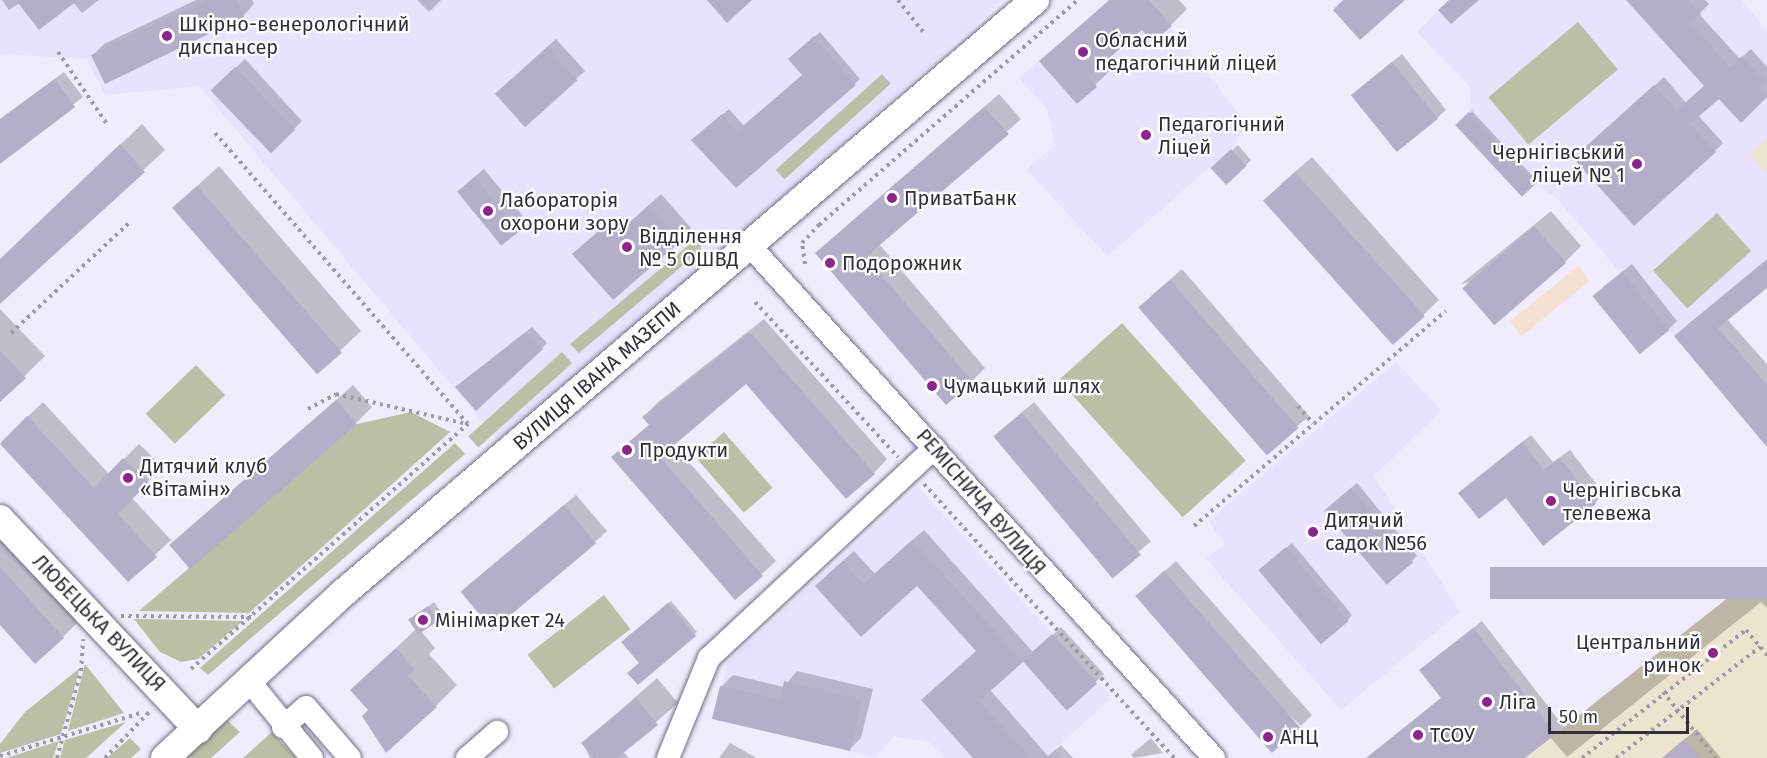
<!DOCTYPE html>
<meta charset="utf-8">
<style>
body{margin:0}
#map{position:relative;width:1767px;height:758px;overflow:hidden;background:#f1ecfd;font-family:"Fira Sans",sans-serif}
div>[style]{position:absolute}
.commercial>*{inset:0;background:#ede4cf}
.industrial>*{inset:0;background:#f4e1d1;transform-origin:0 0}
.built>*{inset:0;background:#e9e1fe}
.green>*{inset:0;background:#bcbfa5;transform-origin:0 0}
.shadow>*{inset:0;background:#0003;transform-origin:0 0}
.building>*{inset:0;background:#b5aec9;transform-origin:0 0}
.path>*{height:4px;margin-top:-2px;transform-origin:0;background:repeating-linear-gradient(90deg,#9d99a7 0 3px,transparent 0 7.5px)}
.roads{filter:drop-shadow(0 0 2px #746d86) drop-shadow(0 0 2px #746d86)}
.minor>*{height:22px;margin:-11px;padding:0 11px;transform-origin:11px;border-radius:11px;background:#fff}
.major>*{height:28px;margin:-14px;padding:0 14px;transform-origin:14px;border-radius:14px;background:#fff}
.dots>*{width:16px;height:16px;translate:-50% -50%;box-sizing:border-box;border:3px solid #fff;border-radius:50%}
span{translate:-50% -50%;white-space:nowrap;text-align:center;line-height:1.15;-webkit-text-stroke:4.5px #fff;paint-order:stroke}
.poi-label{font-size:20px;color:#322f3a}
.left{translate:0 -50%;text-align:left}
.right{translate:-100% -50%;text-align:right}
.street-label{font-size:20px;color:#322f3a}
.scale{position:absolute;left:1548px;top:707px;width:141px;height:27px;box-sizing:border-box;border:3px solid #322f3a;border-top:0;padding-left:8px;font-size:18px;line-height:21px;white-space:nowrap;color:#322f3a;-webkit-text-stroke:4px #fff;paint-order:stroke}
</style>
<div id="map">
<div class="commercial">
<div style="clip-path:polygon(1767px 139px,1767px 174px,1749px 154px)"></div>
<div style="clip-path:polygon(1767px 567px,1767px 758px,1525px 758px,1550px 739px)"></div>
</div>
<div class="industrial">
<div style="left:1578px;top:266px;width:19px;height:88px;rotate:51deg"></div>
</div>
<div class="built">
<div style="clip-path:polygon(0 0,1003px 0,503px 446px,199px 86px,105px 95px,87px 59px,0 54px)"></div>
<div style="clip-path:polygon(1110px 0,1149px 0,1247px 124px,1231px 149px,1108px 256px,1026px 170px,1055px 145px,1047px 109px,1019px 78px)"></div>
<div style="clip-path:polygon(1449px 0,1741px 0,1767px 30px,1767px 139px,1749px 154px,1767px 174px,1767px 260px,1674px 336px,1556px 197px,1535px 184px,1469px 112px,1471px 88px,1417px 32px)"></div>
<div style="clip-path:polygon(1396px 362px,1441px 410px,1374px 476px,1460px 612px,1341px 710px,1206px 559px,1225px 543px,1208px 521px)"></div>
<div style="clip-path:polygon(918px 487px,1112px 698px,1055px 749px,1062px 758px,944px 758px,929px 742px,894px 736px,877px 758px,712px 719px,728px 662px)"></div>
</div>
<div class="green">
<div style="left:1578px;top:22px;width:62px;height:117px;rotate:50deg"></div>
<div style="left:882px;top:74px;width:13px;height:143px;rotate:48deg"></div>
<div style="left:1717px;top:213px;width:51px;height:86px;rotate:48deg"></div>
<div style="clip-path:polygon(701px 235px,701px 250px,579px 353px,570px 344px)"></div>
<div style="left:1122px;top:323px;width:185px;height:85px;rotate:48deg"></div>
<div style="left:562px;top:352px;width:15px;height:126px;rotate:48deg"></div>
<div style="left:196px;top:365px;width:42px;height:70px;rotate:46deg"></div>
<div style="clip-path:polygon(411px 412px,450px 432px,249px 613px,139px 611px,357px 424px)"></div>
<div style="left:724px;top:432px;width:74px;height:38px;rotate:49deg"></div>
<div style="clip-path:polygon(455px 443px,465px 454px,208px 675px,200px 668px)"></div>
<div style="left:604px;top:595px;width:43px;height:97px;rotate:52deg"></div>
<div style="clip-path:polygon(134px 619px,243px 621px,198px 659px,181px 662px,160px 652px)"></div>
<div style="clip-path:polygon(85px 664px,124px 713px,68px 731px)"></div>
<div style="clip-path:polygon(80px 668px,61px 734px,0 753px,0 744px,25px 712px)"></div>
<div style="clip-path:polygon(226px 719px,240px 732px,211px 758px,181px 758px)"></div>
<div style="clip-path:polygon(126px 722px,86px 758px,60px 758px,65px 740px)"></div>
<div style="clip-path:polygon(272px 732px,296px 758px,243px 758px)"></div>
<div style="clip-path:polygon(130px 738px,141px 749px,131px 758px,107px 758px)"></div>
<div style="clip-path:polygon(59px 741px,53px 758px,6px 758px)"></div>
</div>
<div class="shadow">
<div style="clip-path:polygon(2px 0,99px 0,82px 13px,73px 2px,20px 3px,9px 10px)"></div>
<div style="clip-path:polygon(196px 0,252px 0,254px 4px,243px 16px,92px 56px,104px 44px)"></div>
<div style="clip-path:polygon(417px 0,441px 0,429px 12px)"></div>
<div style="clip-path:polygon(1109px 0,1179px 0,1187px 9px,1171px 25px,1142px 28px,1104px 60px,1112px 69px,1077px 102px,1041px 61px)"></div>
<div style="clip-path:polygon(1628px 0,1705px 0,1709px 4px,1699px 14px,1740px 59px,1751px 49px,1767px 67px,1767px 97px,1741px 121px,1719px 97px,1698px 115px,1723px 143px,1715px 151px,1583px 150px,1664px 77px,1686px 103px,1705px 86px)"></div>
<div style="clip-path:polygon(820px 32px,860px 79px,736px 185px,699px 135px,729px 109px,744px 126px,804px 75px,795px 54px)"></div>
<div style="clip-path:polygon(556px 39px,585px 71px,525px 125px,505px 86px)"></div>
<div style="clip-path:polygon(1402px 54px,1446px 110px,1437px 118px,1361px 87px)"></div>
<div style="clip-path:polygon(245px 59px,302px 121px,294px 129px,212px 90px)"></div>
<div style="clip-path:polygon(64px 72px,83px 97px,0 162px,0 119px)"></div>
<div style="clip-path:polygon(999px 94px,1021px 119px,879px 244px,985px 368px,972px 381px,817px 253px)"></div>
<div style="left:1472px;top:111px;width:96px;height:20px;rotate:47deg"></div>
<div style="clip-path:polygon(142px 124px,165px 150px,0 302px,0 260px)"></div>
<div style="clip-path:polygon(1238px 145px,1251px 160px,1246px 165px,1216px 165px)"></div>
<div style="clip-path:polygon(1312px 157px,1439px 300px,1393px 343px,1281px 184px)"></div>
<div style="clip-path:polygon(219px 166px,361px 331px,316px 373px,196px 187px)"></div>
<div style="clip-path:polygon(484px 169px,527px 221px,501px 243px,467px 183px)"></div>
<div style="clip-path:polygon(661px 194px,691px 228px,613px 298px,574px 254px,614px 218px,624px 228px)"></div>
<div style="clip-path:polygon(1551px 211px,1581px 246px,1565px 262px,1461px 284px)"></div>
<div style="clip-path:polygon(1767px 259px,1767px 286px,1727px 319px,1767px 364px,1767px 445px,1686px 326px)"></div>
<div style="clip-path:polygon(1632px 264px,1677px 321px,1668px 330px,1603px 287px)"></div>
<div style="clip-path:polygon(1182px 269px,1309px 416px,1266px 454px,1151px 296px)"></div>
<div style="clip-path:polygon(0 309px,45px 356px,0 400px)"></div>
<div style="clip-path:polygon(764px 319px,887px 459px,874px 473px,746px 382px,673px 444px,776px 561px,735px 598px,613px 457px,650px 424px,644px 417px,657px 403px)"></div>
<div style="clip-path:polygon(532px 327px,547px 343px,542px 348px,462px 382px)"></div>
<div style="clip-path:polygon(353px 385px,372px 407px,356px 423px,173px 547px)"></div>
<div style="clip-path:polygon(43px 402px,109px 474px,139px 444px,162px 466px,132px 498px,171px 540px,128px 580px,1px 442px)"></div>
<div style="left:1034px;top:402px;width:182px;height:52px;rotate:50deg"></div>
<div style="clip-path:polygon(1531px 435px,1553px 462px,1570px 450px,1604px 494px,1595px 503px,1506px 496px,1469px 485px)"></div>
<div style="clip-path:polygon(1357px 483px,1417px 556px,1412px 561px,1331px 505px)"></div>
<div style="clip-path:polygon(576px 495px,607px 531px,595px 542px,462px 591px)"></div>
<div style="clip-path:polygon(924px 530px,1032px 651px,1028px 659px,1061px 627px,1104px 674px,1066px 710px,1023px 660px,990px 690px,1048px 756px,1061px 745px,1073px 758px,977px 758px,977px 651px,917px 584px,861px 635px,827px 575px,854px 551px,875px 574px)"></div>
<div style="clip-path:polygon(0 533px,79px 621px,63px 637px,0 622px)"></div>
<div style="clip-path:polygon(1292px 543px,1352px 615px,1347px 621px,1266px 565px)"></div>
<div style="clip-path:polygon(1176px 561px,1312px 715px,1301px 726px,1149px 585px)"></div>
<div style="clip-path:polygon(1767px 567px,1767px 608px,1761px 602px,1567px 757px,1550px 737px,1524px 758px,1368px 758px,1442px 697px,1421px 670px,1482px 621px,1564px 727px)"></div>
<div style="clip-path:polygon(671px 601px,697px 632px,638px 682px,641px 663px,623px 642px)"></div>
<div style="clip-path:polygon(434px 602px,442px 614px,421px 631px,435px 648px,429px 654px,457px 685px,436px 706px,370px 710px,352px 690px,417px 628px,411px 620px)"></div>
<div style="clip-path:polygon(797px 671px,873px 689px,861px 738px,850px 749px,721px 687px,733px 675px,784px 687px)"></div>
<div style="clip-path:polygon(657px 678px,678px 703px,623px 751px,629px 758px,590px 758px,583px 743px)"></div>
<div style="clip-path:polygon(1697px 729px,1721px 758px,1662px 758px)"></div>
<div style="clip-path:polygon(1151px 738px,1163px 753px,1134px 758px,1131px 755px)"></div>
<div style="clip-path:polygon(730px 743px,755px 757px,755px 758px,719px 758px)"></div>
</div>
<div class="building">
<div style="clip-path:polygon(16px 0,78px 0,39px 30px)"></div>
<div style="clip-path:polygon(205px 0,236px 0,244px 17px,105px 84px,91px 55px)"></div>
<div style="clip-path:polygon(707px 0,752px 0,727px 23px)"></div>
<div style="clip-path:polygon(1110px 0,1149px 0,1172px 26px,1153px 42px,1142px 30px,1088px 76px,1097px 87px,1077px 104px,1039px 61px)"></div>
<div style="clip-path:polygon(1343px 0,1405px 0,1360px 40px,1333px 10px)"></div>
<div style="clip-path:polygon(1449px 0,1479px 0,1451px 24px,1438px 10px)"></div>
<div style="clip-path:polygon(1626px 0,1689px 0,1701px 14px,1691px 23px,1730px 67px,1742px 56px,1764px 81px,1758px 87px,1767px 97px,1741px 123px,1719px 99px,1690px 124px,1716px 152px,1634px 226px,1573px 158px,1654px 85px,1677px 110px,1704px 86px)"></div>
<div style="clip-path:polygon(814px 36px,856px 85px,736px 188px,691px 140px,722px 114px,737px 131px,802px 75px,788px 59px)"></div>
<div style="left:547px;top:47px;width:45px;height:70px;rotate:48deg"></div>
<div style="left:1392px;top:62px;width:73px;height:53px;rotate:51deg"></div>
<div style="left:235px;top:67px;width:87px;height:34px;rotate:46deg"></div>
<div style="clip-path:polygon(55px 79px,75px 107px,0 164px,0 119px)"></div>
<div style="clip-path:polygon(984px 107px,1009px 134px,866px 257px,973px 382px,946px 405px,815px 253px)"></div>
<div style="left:1469px;top:112px;width:98px;height:19px;rotate:47deg"></div>
<div style="clip-path:polygon(120px 144px,145px 172px,0 304px,0 259px)"></div>
<div style="left:1231px;top:149px;width:23px;height:28px;rotate:47deg"></div>
<div style="left:1295px;top:172px;width:194px;height:43px;rotate:48deg"></div>
<div style="left:475px;top:177px;width:70px;height:23px;rotate:51deg"></div>
<div style="left:197px;top:186px;width:221px;height:33px;rotate:49deg"></div>
<div style="clip-path:polygon(649px 205px,681px 241px,613px 300px,572px 254px,602px 228px,612px 238px)"></div>
<div style="left:1534px;top:226px;width:49px;height:95px;rotate:49deg"></div>
<div style="clip-path:polygon(1767px 260px,1767px 288px,1718px 328px,1767px 385px,1767px 447px,1674px 336px)"></div>
<div style="left:1622px;top:272px;width:75px;height:38px;rotate:51deg"></div>
<div style="left:1170px;top:280px;width:196px;height:42px;rotate:49deg"></div>
<div style="clip-path:polygon(526px 332px,543px 349px,476px 411px,455px 387px)"></div>
<div style="clip-path:polygon(750px 332px,875px 474px,846px 499px,746px 384px,660px 457px,763px 576px,735px 600px,611px 457px,649px 425px,642px 417px)"></div>
<div style="clip-path:polygon(0 351px,26px 378px,0 402px)"></div>
<div style="left:336px;top:400px;width:32px;height:221px;rotate:49deg"></div>
<div style="left:1022px;top:413px;width:185px;height:37px;rotate:50deg"></div>
<div style="clip-path:polygon(27px 416px,94px 488px,123px 458px,149px 482px,118px 514px,157px 557px,128px 582px,0 444px)"></div>
<div style="clip-path:polygon(1522px 442px,1544px 470px,1560px 458px,1596px 504px,1543px 546px,1506px 498px,1479px 519px,1458px 493px)"></div>
<div style="left:1351px;top:488px;width:97px;height:35px;rotate:50deg"></div>
<div style="left:564px;top:505px;width:50px;height:135px;rotate:50deg"></div>
<div style="clip-path:polygon(912px 540px,1023px 662px,979px 701px,1030px 758px,973px 758px,921px 700px,976px 651px,917px 586px,861px 637px,815px 586px,843px 561px,863px 584px)"></div>
<div style="left:1286px;top:547px;width:97px;height:36px;rotate:50deg"></div>
<div style="clip-path:polygon(0 567px,64px 638px,35px 664px,0 625px)"></div>
<div style="left:1767px;top:567px;width:32px;height:277px;rotate:90deg"></div>
<div style="left:1164px;top:571px;width:208px;height:38px;rotate:49deg"></div>
<div style="clip-path:polygon(668px 603px,696px 636px,638px 685px,627px 673px,639px 663px,621px 642px)"></div>
<div style="left:428px;top:606px;width:18px;height:24px;rotate:56deg"></div>
<div style="clip-path:polygon(1473px 628px,1556px 734px,1525px 758px,1366px 758px,1441px 698px,1419px 670px)"></div>
<div style="left:1052px;top:634px;width:67px;height:40px;rotate:48deg"></div>
<div style="clip-path:polygon(396px 648px,415px 670px,408px 676px,437px 707px,386px 753px,362px 716px,368px 710px,350px 690px)"></div>
<div style="clip-path:polygon(784px 681px,862px 700px,850px 751px,712px 719px,720px 686px,780px 699px)"></div>
<div style="clip-path:polygon(636px 698px,658px 725px,617px 758px,594px 758px,581px 743px)"></div>
<div style="clip-path:polygon(1685px 739px,1701px 758px,1662px 758px)"></div>
</div>
<div class="path">
<div style="left:898px;top:0;width:42px;rotate:51.8deg"></div>
<div style="left:58px;top:52px;width:87px;rotate:55.8deg"></div>
<div style="left:215px;top:133px;width:386px;rotate:49deg"></div>
<div style="left:805px;top:264px;width:21px;rotate:-98deg"></div>
<div style="left:802px;top:243px;width:25px;rotate:-47deg"></div>
<div style="left:819px;top:225px;width:343px;rotate:-41deg"></div>
<div style="left:755px;top:302px;width:211px;rotate:47.3deg"></div>
<div style="left:11px;top:333px;width:161px;rotate:-43deg"></div>
<div style="left:1298px;top:406px;width:23px;rotate:49deg"></div>
<div style="left:308px;top:409px;width:32px;rotate:-28deg"></div>
<div style="left:336px;top:394px;width:134px;rotate:12.9deg"></div>
<div style="left:924px;top:484px;width:371px;rotate:47.6deg"></div>
<div style="left:1194px;top:526px;width:331px;rotate:-40.5deg"></div>
<div style="left:121px;top:616px;width:131px;rotate:0.4deg"></div>
<div style="left:191px;top:669px;width:370px;rotate:-41.5deg"></div>
<div style="left:1663px;top:692px;width:85px;rotate:51.2deg"></div>
<div style="left:0;top:756px;width:147px;rotate:-17deg"></div>
<div style="left:57px;top:758px;width:90px;rotate:-74.6deg"></div>
<div style="left:81px;top:671px;width:32px;rotate:-86deg"></div>
<div style="left:105px;top:758px;width:65px;rotate:-46.2deg"></div>
<div style="left:1582px;top:758px;width:208px;rotate:-38deg"></div>
<div style="left:1746px;top:630px;width:33px;rotate:50deg"></div>
<div style="left:1616px;top:758px;width:182px;rotate:-37.6deg"></div>
</div>
<div class="roads">
<div class="minor">
<div style="left:750px;top:246px;width:691px;rotate:47.82deg"></div>
<div style="left:250px;top:682px;width:98px;rotate:50.8deg"></div>
<div style="left:283px;top:727px;width:30px;rotate:-41deg"></div>
<div style="left:306px;top:707px;width:67px;rotate:49.2deg"></div>
<div style="left:467px;top:758px;width:40px;rotate:-41deg"></div>
<div style="left:668px;top:758px;width:108px;rotate:-67.7deg"></div>
<div style="left:709px;top:658px;width:308px;rotate:-43deg"></div>
</div>
<div class="major">
<div style="left:0;top:519px;width:289px;rotate:46.7deg"></div>
<div style="left:165px;top:758px;width:241px;rotate:-42.8deg"></div>
<div style="left:342px;top:594px;width:913px;rotate:-40.6deg"></div>
</div>
</div>
<div class="dots">
<div style="left:167px;top:36px;background:#8c248a"></div>
<div style="left:1083px;top:52px;background:#8c248a"></div>
<div style="left:1146px;top:135px;background:#8c248a"></div>
<div style="left:1637px;top:164px;background:#8c248a"></div>
<div style="left:892px;top:198px;background:#8c248a"></div>
<div style="left:488px;top:211px;background:#8c248a"></div>
<div style="left:627px;top:247px;background:#8c248a"></div>
<div style="left:830px;top:263px;background:#8c248a"></div>
<div style="left:932px;top:386px;background:#8c248a"></div>
<div style="left:627px;top:450px;background:#8c248a"></div>
<div style="left:128px;top:478px;background:#8c248a"></div>
<div style="left:1551px;top:501px;background:#8c248a"></div>
<div style="left:1313px;top:532px;background:#8c248a"></div>
<div style="left:423px;top:620px;background:#8c248a"></div>
<div style="left:1713px;top:653px;background:#8c248a"></div>
<div style="left:1487px;top:702px;background:#8c248a"></div>
<div style="left:1418px;top:735px;background:#8c248a"></div>
<div style="left:1268px;top:737px;background:#8c248a"></div>
</div>
<div class="poi-label">
<span class="left" style="left:179px;top:36px">Шкірно-венерологічний<br>диспансер</span>
<span class="left" style="left:1095px;top:52px">Обласний<br>педагогічний ліцей</span>
<span class="left" style="left:1158px;top:136px">Педагогічний<br>Ліцей</span>
<span class="right" style="left:1625px;top:164px">Чернігівський<br>ліцей № 1</span>
<span class="left" style="left:904px;top:198px">ПриватБанк</span>
<span class="left" style="left:500px;top:212px">Лабораторія<br>охорони зору</span>
<span class="left" style="left:639px;top:248px">Відділення<br>№ 5 ОШВД</span>
<span class="left" style="left:842px;top:263px">Подорожник</span>
<span class="left" style="left:944px;top:386px">Чумацький шлях</span>
<span class="left" style="left:639px;top:450px">Продукти</span>
<span class="left" style="left:140px;top:478px">Дитячий клуб<br>«Вітамін»</span>
<span class="left" style="left:1563px;top:502px">Чернігівська<br>телевежа</span>
<span class="left" style="left:1325px;top:532px">Дитячий<br>садок №56</span>
<span class="left" style="left:435px;top:620px">Мінімаркет 24</span>
<span class="right" style="left:1701px;top:654px">Центральний<br>ринок</span>
<span class="left" style="left:1499px;top:702px">Ліга</span>
<span class="left" style="left:1430px;top:735px">ТСОУ</span>
<span class="left" style="left:1280px;top:737px">АНЦ</span>
</div>
<div class="street-label">
<span style="left:597px;top:376px;rotate:-41deg">ВУЛИЦЯ ІВАНА МАЗЕПИ</span>
<span style="left:981px;top:502px;rotate:49deg">РЕМІСНИЧА ВУЛИЦЯ</span>
<span style="left:99px;top:623px;rotate:46deg">ЛЮБЕЦЬКА ВУЛИЦЯ</span>
</div>
<div class="scale">50 m</div>
</div>
